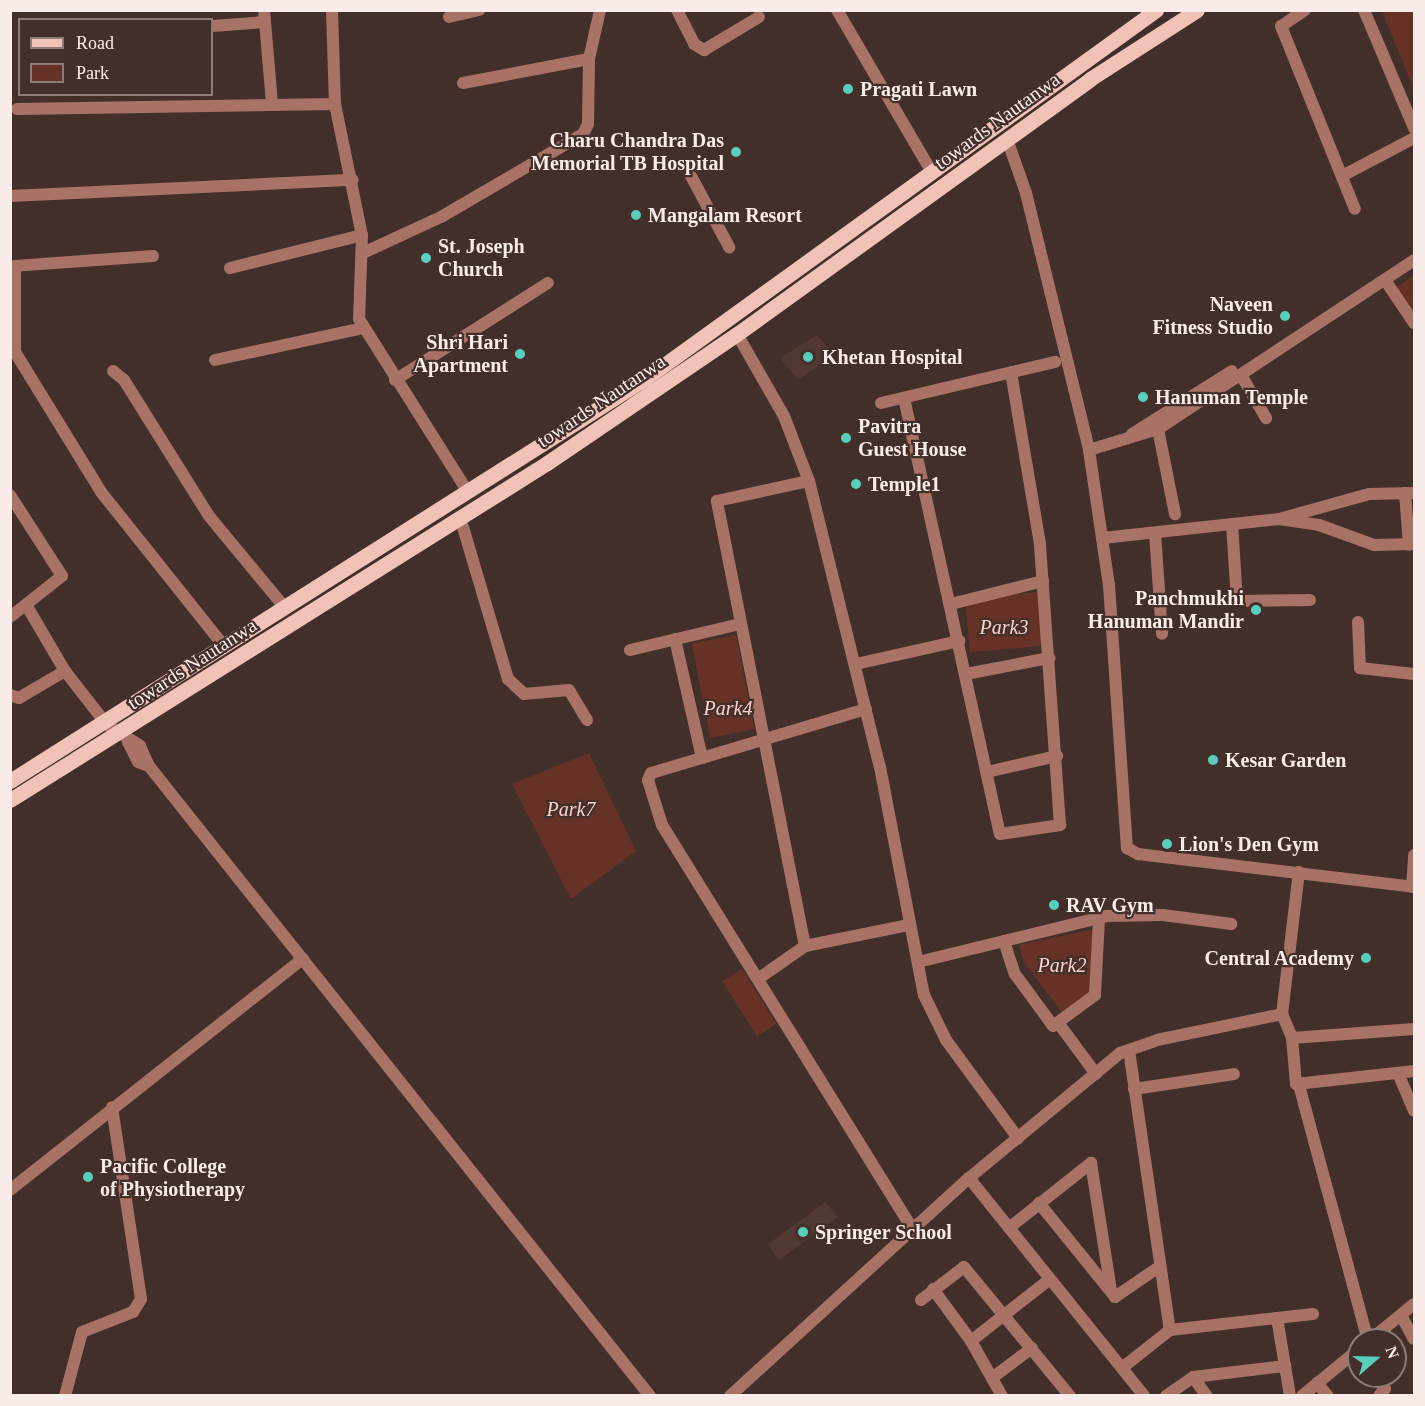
<!DOCTYPE html>
<style>
body{margin:0}
#map{position:relative;width:1425px;height:1406px;overflow:hidden;background:#432f2a;font-family:"Times New Roman",serif}
div>[style]{position:absolute}
.built>*{inset:0;background:#523832;transform-origin:0 0}
.green>*{inset:0;background:#663228;transform-origin:0 0}
.street>*{height:12px;margin:-6px;padding:0 6px;transform-origin:6px;border-radius:6px;background:#a87266}
.primary>*{height:15px;margin:-7.5px;padding:0 7.5px;transform-origin:7.5px;border-radius:7.5px;background:#f0c2b8}
.dots>*{width:16px;height:16px;translate:-50% -50%;box-sizing:border-box;border:3px solid #432f2a;border-radius:50%}
span{translate:-50% -50%;white-space:nowrap;text-align:center;line-height:1.15;-webkit-text-stroke:4.5px #432f2a;paint-order:stroke}
.poi-label{font-size:20px;color:#faede9;font-weight:700}
.left{translate:0 -50%;text-align:left}
.right{translate:-100% -50%;text-align:right}
.street-label{font-size:20px;color:#faede9}
.park-label{font-size:20px;color:#ffd2c9;font-style:italic}
.frame{position:absolute;inset:0;border:12px solid #faede9;pointer-events:none}
.legend{position:absolute;left:18px;top:18px;width:195px;height:78px;box-sizing:border-box;background:#432f2a;border:2px solid #8c7b76;margin:0;padding:8px 10px;list-style:none;font-size:18px;color:#faede9}
.legend li{display:flex;align-items:center;gap:12px;height:30px}
.legend b{width:30px;border:2px solid #8c7b76}
.north{position:absolute;left:1347px;top:1328px;width:60px;height:60px;box-sizing:border-box;background:#432f2a;border:2px solid #8c7b76;border-radius:50%;rotate:70deg;font-size:16px;font-weight:700;line-height:24px;text-align:center;color:#faede9}
.north::after{content:'';display:block;margin:auto;width:21px;height:27px;background:#5acebd;clip-path:polygon(50% 0,100% 100%,50% 72%,0 100%)}
</style>
<div id="map">
<div class="built">
<div style="clip-path:polygon(817px 335px,834px 355px,798px 380px,780px 358px)"></div>
<div style="left:826px;top:1202px;width:19px;height:72px;rotate:54deg"></div>
</div>
<div class="green">
<div style="clip-path:polygon(1382px 11px,1414px 11px,1414px 90px)"></div>
<div style="clip-path:polygon(1414px 275px,1414px 316px,1396px 288px)"></div>
<div style="left:1039px;top:592px;width:54px;height:74px;rotate:85deg"></div>
<div style="left:736px;top:635px;width:96px;height:45px;rotate:79deg"></div>
<div style="clip-path:polygon(589px 753px,636px 851px,571px 899px,512px 784px)"></div>
<div style="clip-path:polygon(1094px 929px,1090px 993px,1063px 1014px,1025px 964px,1019px 945px)"></div>
<div style="left:742px;top:969px;width:65px;height:23px;rotate:58deg"></div>
</div>
<div class="street">
<div style="left:264px;top:10px;width:94px;rotate:85.1deg"></div>
<div style="left:332px;top:10px;width:94px;rotate:88.2deg"></div>
<div style="left:677px;top:10px;width:38px;rotate:63deg"></div>
<div style="left:694px;top:44px;width:12px;rotate:31deg"></div>
<div style="left:704px;top:50px;width:64px;rotate:-31deg"></div>
<div style="left:837px;top:10px;width:186px;rotate:59.7deg"></div>
<div style="left:1305px;top:10px;width:29px;rotate:146deg"></div>
<div style="left:1281px;top:26px;width:197px;rotate:68deg"></div>
<div style="left:1364px;top:10px;width:128px;rotate:67deg"></div>
<div style="left:449px;top:17px;width:31px;rotate:-13deg"></div>
<div style="left:212px;top:26px;width:53px;rotate:-4.3deg"></div>
<div style="left:463px;top:83px;width:128px;rotate:-10.8deg"></div>
<div style="left:17px;top:109px;width:318px;rotate:-0.9deg"></div>
<div style="left:335px;top:104px;width:134px;rotate:78.4deg"></div>
<div style="left:362px;top:235px;width:84px;rotate:92deg"></div>
<div style="left:359px;top:319px;width:204px;rotate:57.8deg"></div>
<div style="left:1007px;top:139px;width:57px;rotate:70.6deg"></div>
<div style="left:1026px;top:193px;width:265px;rotate:76.2deg"></div>
<div style="left:1089px;top:450px;width:136px;rotate:81.6deg"></div>
<div style="left:1109px;top:585px;width:264px;rotate:86.1deg"></div>
<div style="left:1127px;top:848px;width:13px;rotate:29deg"></div>
<div style="left:1138px;top:854px;width:278px;rotate:6.8deg"></div>
<div style="left:691px;top:176px;width:81px;rotate:61.8deg"></div>
<div style="left:1342px;top:176px;width:81px;rotate:-27.8deg"></div>
<div style="left:10px;top:196px;width:343px;rotate:-2.7deg"></div>
<div style="left:363px;top:253px;width:86px;rotate:-24.8deg"></div>
<div style="left:441px;top:217px;width:164px;rotate:-30.3deg"></div>
<div style="left:583px;top:134px;width:11px;rotate:-63deg"></div>
<div style="left:588px;top:124px;width:65px;rotate:-89.1deg"></div>
<div style="left:589px;top:59px;width:50px;rotate:-77.3deg"></div>
<div style="left:153px;top:256px;width:138px;rotate:175.9deg"></div>
<div style="left:15px;top:266px;width:86px;rotate:90deg"></div>
<div style="left:15px;top:352px;width:164px;rotate:58.4deg"></div>
<div style="left:101px;top:492px;width:196px;rotate:51.4deg"></div>
<div style="left:230px;top:268px;width:136px;rotate:-14deg"></div>
<div style="left:1385px;top:280px;width:52px;rotate:56deg"></div>
<div style="left:737px;top:334px;width:95px;rotate:60.2deg"></div>
<div style="left:784px;top:416px;width:70px;rotate:69deg"></div>
<div style="left:809px;top:481px;width:295px;rotate:76.1deg"></div>
<div style="left:880px;top:767px;width:232px;rotate:79.1deg"></div>
<div style="left:924px;top:995px;width:50px;rotate:63.9deg"></div>
<div style="left:946px;top:1040px;width:122px;rotate:53.7deg"></div>
<div style="left:215px;top:360px;width:151px;rotate:-12.2deg"></div>
<div style="left:113px;top:371px;width:14px;rotate:39deg"></div>
<div style="left:124px;top:380px;width:160px;rotate:58deg"></div>
<div style="left:209px;top:516px;width:119px;rotate:50.4deg"></div>
<div style="left:1241px;top:375px;width:50px;rotate:59.8deg"></div>
<div style="left:395px;top:380px;width:181px;rotate:-32.4deg"></div>
<div style="left:904px;top:398px;width:446px;rotate:77.6deg"></div>
<div style="left:1000px;top:834px;width:61px;rotate:-8.5deg"></div>
<div style="left:1060px;top:825px;width:282px;rotate:-94.1deg"></div>
<div style="left:1040px;top:544px;width:174px;rotate:-99.6deg"></div>
<div style="left:881px;top:403px;width:179px;rotate:-13.3deg"></div>
<div style="left:1158px;top:429px;width:87px;rotate:78.7deg"></div>
<div style="left:1132px;top:434px;width:118px;rotate:-32.2deg"></div>
<div style="left:1089px;top:450px;width:72px;rotate:-16.9deg"></div>
<div style="left:1158px;top:429px;width:307px;rotate:-33.4deg"></div>
<div style="left:1405px;top:493px;width:52px;rotate:85.6deg"></div>
<div style="left:10px;top:495px;width:96px;rotate:57.3deg"></div>
<div style="left:62px;top:576px;width:66px;rotate:141.7deg"></div>
<div style="left:460px;top:517px;width:169px;rotate:73.5deg"></div>
<div style="left:508px;top:679px;width:22px;rotate:43deg"></div>
<div style="left:524px;top:694px;width:45px;rotate:-5.1deg"></div>
<div style="left:569px;top:690px;width:35px;rotate:59deg"></div>
<div style="left:1279px;top:519px;width:93px;rotate:-15.5deg"></div>
<div style="left:1369px;top:494px;width:45px;rotate:-1.3deg"></div>
<div style="left:1232px;top:524px;width:77px;rotate:86.3deg"></div>
<div style="left:1237px;top:601px;width:73px;rotate:-0.8deg"></div>
<div style="left:1155px;top:533px;width:101px;rotate:86deg"></div>
<div style="left:1102px;top:538px;width:178px;rotate:-6.1deg"></div>
<div style="left:1279px;top:519px;width:40px;rotate:8.5deg"></div>
<div style="left:1319px;top:525px;width:59px;rotate:20deg"></div>
<div style="left:1374px;top:545px;width:40px;rotate:-1.4deg"></div>
<div style="left:951px;top:604px;width:95px;rotate:-14deg"></div>
<div style="left:28px;top:608px;width:73px;rotate:59.6deg"></div>
<div style="left:65px;top:671px;width:68px;rotate:52.1deg"></div>
<div style="left:107px;top:725px;width:39px;rotate:32deg"></div>
<div style="left:140px;top:746px;width:22px;rotate:66deg"></div>
<div style="left:149px;top:766px;width:805px;rotate:51.51deg"></div>
<div style="left:1358px;top:622px;width:46px;rotate:87.5deg"></div>
<div style="left:1360px;top:668px;width:54px;rotate:6.3deg"></div>
<div style="left:675px;top:639px;width:122px;rotate:77.2deg"></div>
<div style="left:630px;top:650px;width:113px;rotate:-13.3deg"></div>
<div style="left:856px;top:664px;width:106px;rotate:-12.6deg"></div>
<div style="left:966px;top:674px;width:85px;rotate:-10.9deg"></div>
<div style="left:10px;top:695px;width:9px;rotate:18deg"></div>
<div style="left:19px;top:698px;width:53px;rotate:-30.4deg"></div>
<div style="left:866px;top:709px;width:224px;rotate:163.4deg"></div>
<div style="left:651px;top:773px;width:8px;rotate:113deg"></div>
<div style="left:648px;top:780px;width:47px;rotate:72.7deg"></div>
<div style="left:662px;top:825px;width:478px;rotate:58.2deg"></div>
<div style="left:128px;top:742px;width:22px;rotate:63deg"></div>
<div style="left:138px;top:762px;width:12px;rotate:20deg"></div>
<div style="left:987px;top:772px;width:72px;rotate:-12.9deg"></div>
<div style="left:1412px;top:887px;width:32px;rotate:-86deg"></div>
<div style="left:1004px;top:941px;width:35px;rotate:72deg"></div>
<div style="left:1015px;top:974px;width:64px;rotate:53.8deg"></div>
<div style="left:1053px;top:1026px;width:52px;rotate:-36.4deg"></div>
<div style="left:1095px;top:995px;width:77px;rotate:-87deg"></div>
<div style="left:805px;top:946px;width:454px;rotate:-101.2deg"></div>
<div style="left:717px;top:501px;width:94px;rotate:-12.3deg"></div>
<div style="left:918px;top:962px;width:194px;rotate:-13.7deg"></div>
<div style="left:1106px;top:916px;width:57px;rotate:-1deg"></div>
<div style="left:1163px;top:915px;width:69px;rotate:7.5deg"></div>
<div style="left:758px;top:979px;width:57px;rotate:-35.1deg"></div>
<div style="left:805px;top:946px;width:105px;rotate:-11.5deg"></div>
<div style="left:1282px;top:1014px;width:26px;rotate:67deg"></div>
<div style="left:1292px;top:1038px;width:46px;rotate:85deg"></div>
<div style="left:1296px;top:1084px;width:119px;rotate:-6.3deg"></div>
<div style="left:1059px;top:1024px;width:62px;rotate:53.5deg"></div>
<div style="left:1292px;top:1038px;width:122px;rotate:-4.2deg"></div>
<div style="left:1129px;top:1050px;width:283px;rotate:81.7deg"></div>
<div style="left:1398px;top:1073px;width:41px;rotate:67.2deg"></div>
<div style="left:1299px;top:1085px;width:264px;rotate:74.9deg"></div>
<div style="left:1134px;top:1089px;width:101px;rotate:-8.5deg"></div>
<div style="left:969px;top:1178px;width:280px;rotate:51.2deg"></div>
<div style="left:10px;top:1190px;width:373px;rotate:-38.3deg"></div>
<div style="left:1039px;top:1203px;width:121px;rotate:51deg"></div>
<div style="left:1115px;top:1297px;width:53px;rotate:-34.3deg"></div>
<div style="left:1009px;top:1228px;width:105px;rotate:-38.4deg"></div>
<div style="left:1091px;top:1163px;width:130px;rotate:81.1deg"></div>
<div style="left:933px;top:1289px;width:64px;rotate:53.8deg"></div>
<div style="left:971px;top:1341px;width:100px;rotate:-38.1deg"></div>
<div style="left:921px;top:1300px;width:54px;rotate:-37.5deg"></div>
<div style="left:964px;top:1267px;width:167px;rotate:50.6deg"></div>
<div style="left:1401px;top:1315px;width:27px;rotate:62deg"></div>
<div style="left:1277px;top:1318px;width:79px;rotate:80.5deg"></div>
<div style="left:1370px;top:1340px;width:57px;rotate:-39.3deg"></div>
<div style="left:971px;top:1341px;width:63px;rotate:60.6deg"></div>
<div style="left:1122px;top:1368px;width:61px;rotate:-38.4deg"></div>
<div style="left:1170px;top:1330px;width:144px;rotate:-6.4deg"></div>
<div style="left:1377px;top:1376px;width:15px;rotate:58deg"></div>
<div style="left:1385px;top:1389px;width:9px;rotate:131deg"></div>
<div style="left:1193px;top:1377px;width:24px;rotate:54deg"></div>
<div style="left:992px;top:1378px;width:50px;rotate:-36.9deg"></div>
<div style="left:1317px;top:1383px;width:17px;rotate:50deg"></div>
<div style="left:65px;top:1396px;width:66px;rotate:-75.1deg"></div>
<div style="left:82px;top:1332px;width:55px;rotate:-21.4deg"></div>
<div style="left:133px;top:1312px;width:15px;rotate:-58deg"></div>
<div style="left:141px;top:1299px;width:194px;rotate:-98.6deg"></div>
<div style="left:730px;top:1396px;width:323px;rotate:-42.4deg"></div>
<div style="left:969px;top:1178px;width:196px;rotate:-39.6deg"></div>
<div style="left:1120px;top:1053px;width:39px;rotate:-19deg"></div>
<div style="left:1157px;top:1040px;width:128px;rotate:-11.7deg"></div>
<div style="left:1282px;top:1014px;width:143px;rotate:-83.2deg"></div>
<div style="left:1166px;top:1396px;width:33px;rotate:-35deg"></div>
<div style="left:1193px;top:1377px;width:93px;rotate:-6.8deg"></div>
<div style="left:1302px;top:1396px;width:74px;rotate:-39.5deg"></div>
</div>
<div class="primary">
<div style="left:10px;top:781px;width:753px;rotate:-32.36deg"></div>
<div style="left:646px;top:378px;width:629px;rotate:-35.81deg"></div>
<div style="left:10px;top:800px;width:634px;rotate:-32.11deg"></div>
<div style="left:547px;top:463px;width:230px;rotate:-34.2deg"></div>
<div style="left:737px;top:334px;width:435px;rotate:-35.8deg"></div>
<div style="left:1090px;top:79px;width:127px;rotate:-32.8deg"></div>
</div>
<div class="dots">
<div style="left:848px;top:89px;background:#5acebd"></div>
<div style="left:736px;top:152px;background:#5acebd"></div>
<div style="left:636px;top:215px;background:#5acebd"></div>
<div style="left:426px;top:258px;background:#5acebd"></div>
<div style="left:1285px;top:316px;background:#5acebd"></div>
<div style="left:520px;top:354px;background:#5acebd"></div>
<div style="left:808px;top:357px;background:#5acebd"></div>
<div style="left:1143px;top:397px;background:#5acebd"></div>
<div style="left:846px;top:438px;background:#5acebd"></div>
<div style="left:856px;top:484px;background:#5acebd"></div>
<div style="left:1256px;top:610px;background:#5acebd"></div>
<div style="left:1213px;top:760px;background:#5acebd"></div>
<div style="left:1167px;top:844px;background:#5acebd"></div>
<div style="left:1054px;top:905px;background:#5acebd"></div>
<div style="left:1366px;top:958px;background:#5acebd"></div>
<div style="left:88px;top:1177px;background:#5acebd"></div>
<div style="left:803px;top:1232px;background:#5acebd"></div>
</div>
<div class="poi-label">
<span class="left" style="left:860px;top:89px">Pragati Lawn</span>
<span class="right" style="left:724px;top:152px">Charu Chandra Das<br>Memorial TB Hospital</span>
<span class="left" style="left:648px;top:215px">Mangalam Resort</span>
<span class="left" style="left:438px;top:258px">St. Joseph<br>Church</span>
<span class="right" style="left:1273px;top:316px">Naveen<br>Fitness Studio</span>
<span class="right" style="left:508px;top:354px">Shri Hari<br>Apartment</span>
<span class="left" style="left:822px;top:357px">Khetan Hospital</span>
<span class="left" style="left:1155px;top:397px">Hanuman Temple</span>
<span class="left" style="left:858px;top:438px">Pavitra<br>Guest House</span>
<span class="left" style="left:868px;top:484px">Temple1</span>
<span class="right" style="left:1244px;top:610px">Panchmukhi<br>Hanuman Mandir</span>
<span class="left" style="left:1225px;top:760px">Kesar Garden</span>
<span class="left" style="left:1179px;top:844px">Lion's Den Gym</span>
<span class="left" style="left:1066px;top:905px">RAV Gym</span>
<span class="right" style="left:1354px;top:958px">Central Academy</span>
<span class="left" style="left:100px;top:1178px">Pacific College<br>of Physiotherapy</span>
<span class="left" style="left:815px;top:1232px">Springer School</span>
</div>
<div class="street-label">
<span style="left:997px;top:121px;rotate:-36deg">towards Nautanwa</span>
<span style="left:601px;top:401px;rotate:-34deg">towards Nautanwa</span>
<span style="left:192px;top:664px;rotate:-33deg">towards Nautanwa</span>
</div>
<div class="park-label">
<span style="left:1004px;top:627px">Park3</span>
<span style="left:728px;top:708px">Park4</span>
<span style="left:571px;top:809px">Park7</span>
<span style="left:1062px;top:965px">Park2</span>
</div>
<div class="frame"></div>
<ul class="legend">
<li><b style="height:8px;background:#f0c2b8"></b>Road</li>
<li><b style="height:16px;background:#663228"></b>Park</li>
</ul>
<div class="north">N</div>
</div>
